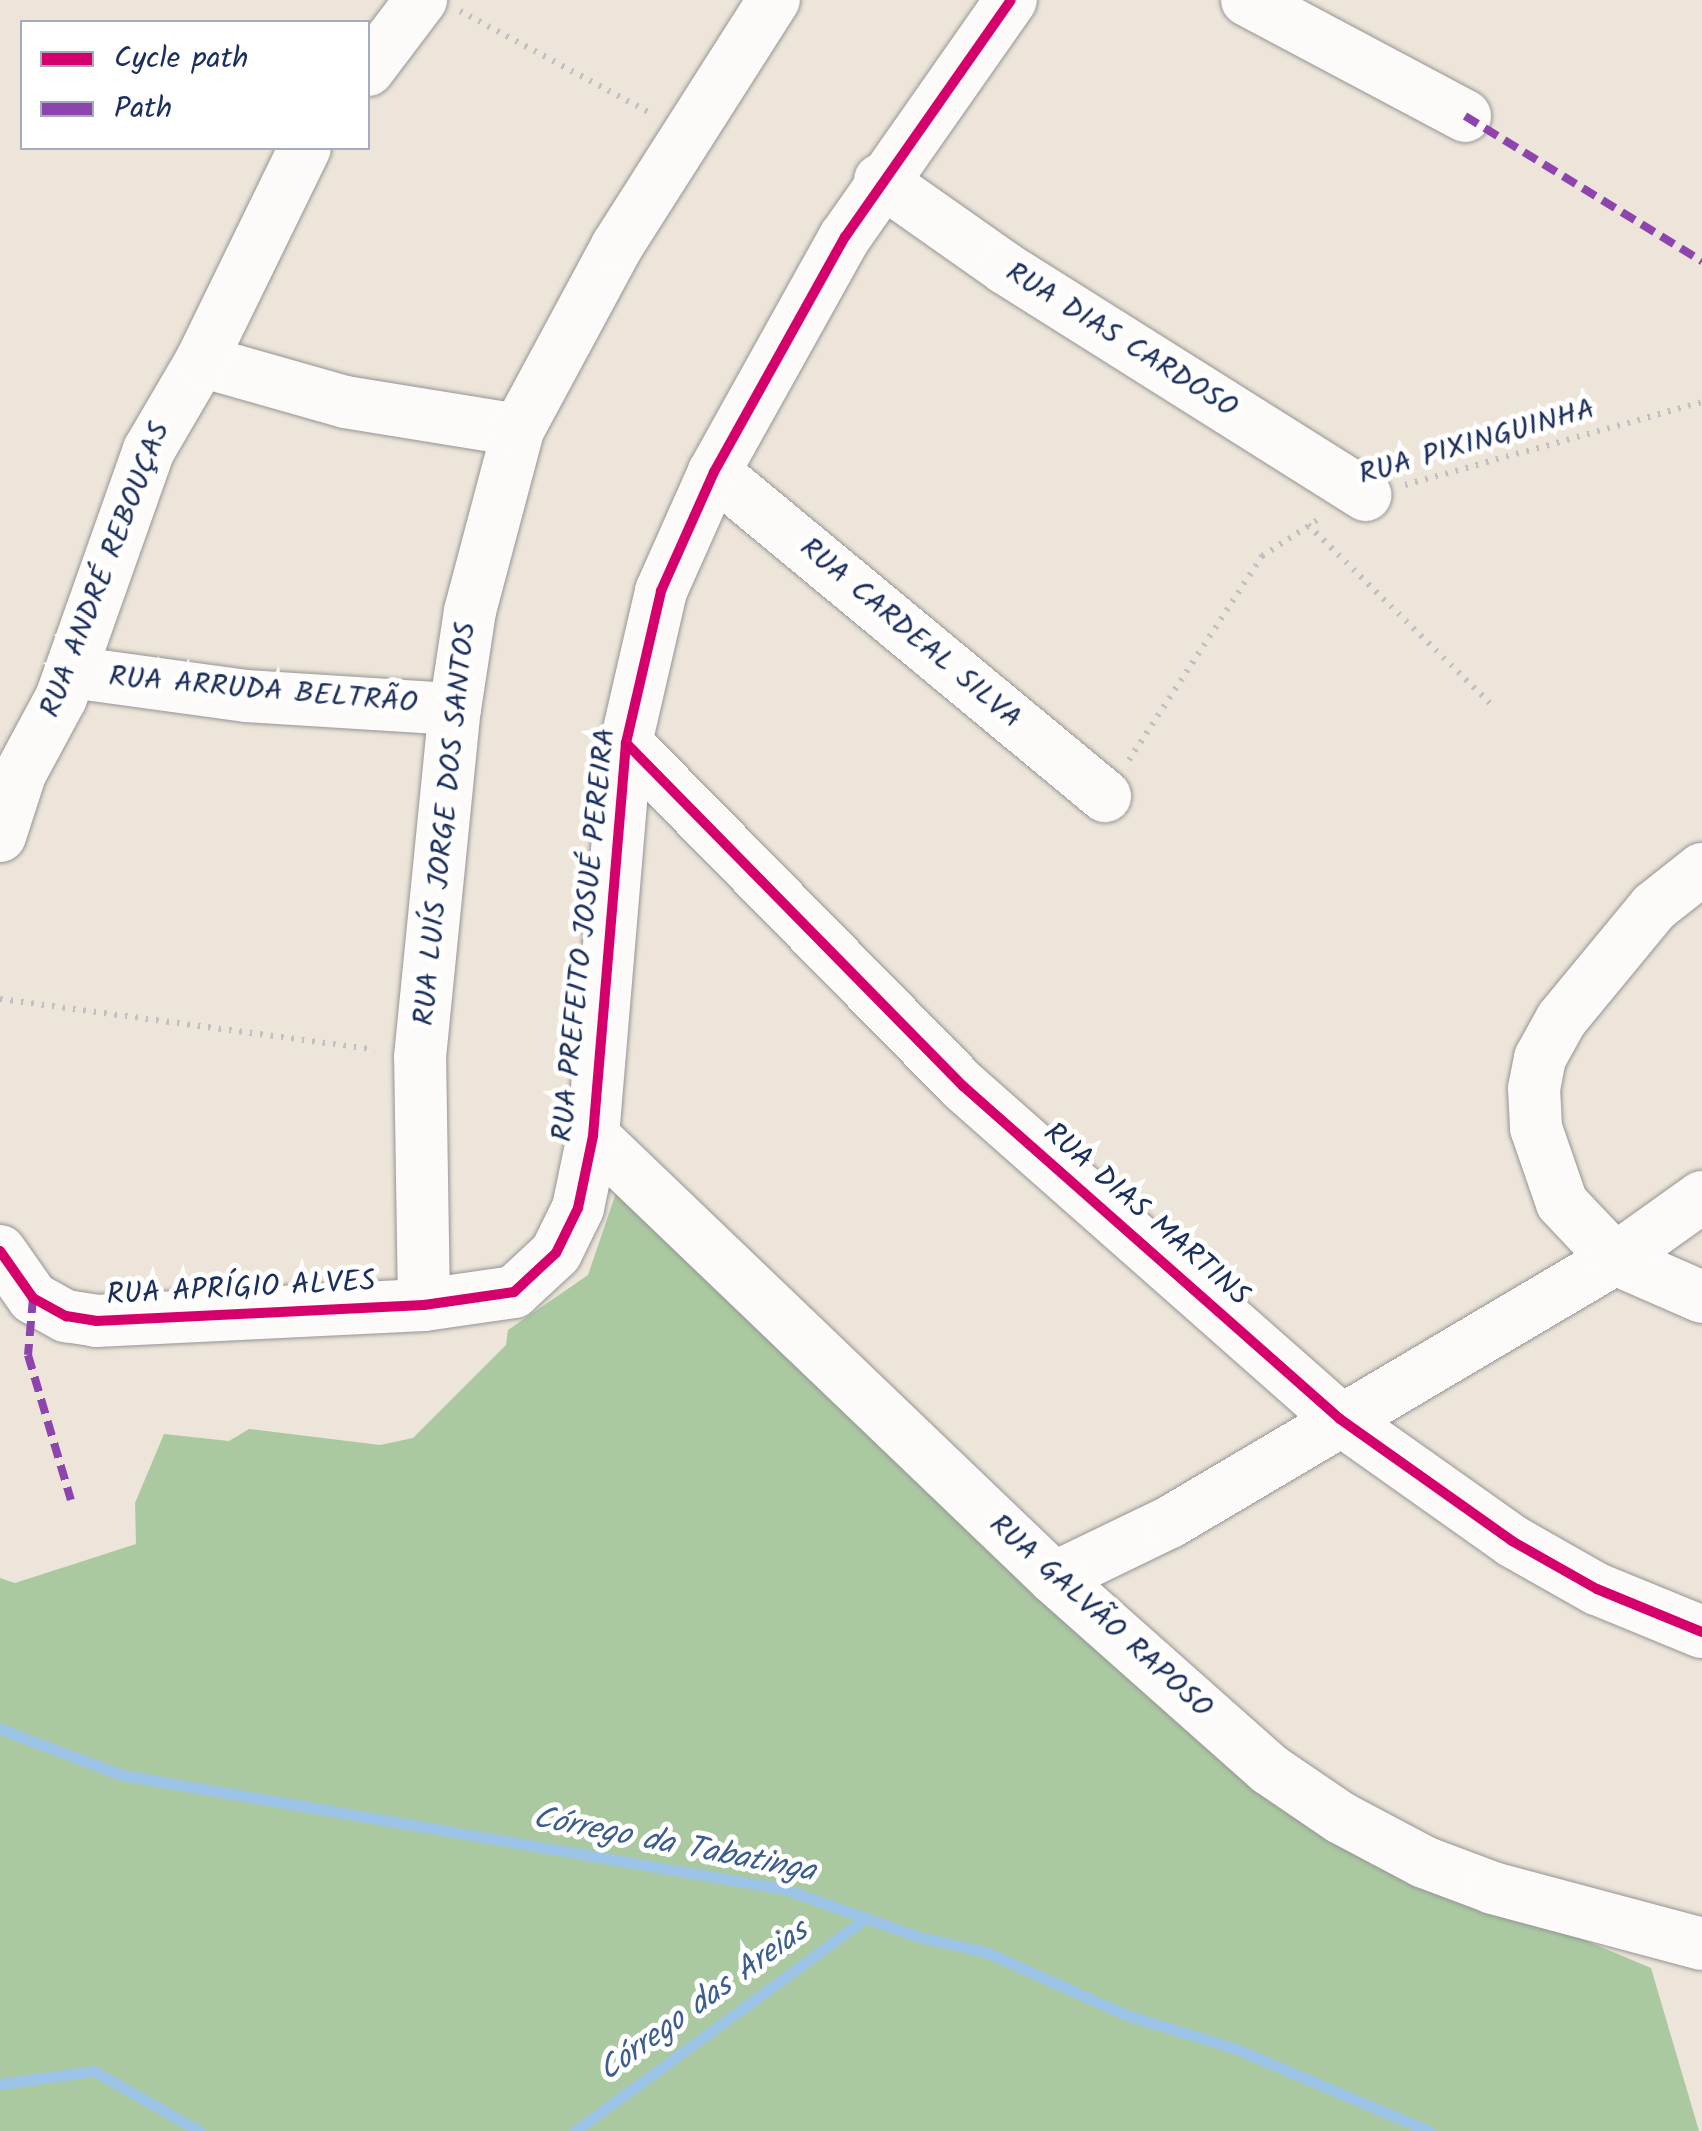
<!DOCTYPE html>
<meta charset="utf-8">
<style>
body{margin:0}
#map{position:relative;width:1702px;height:2131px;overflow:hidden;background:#ede5d9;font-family:Kalam,sans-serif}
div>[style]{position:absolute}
.forest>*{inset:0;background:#aac9a1}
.stream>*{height:11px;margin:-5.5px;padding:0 5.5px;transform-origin:5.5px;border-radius:5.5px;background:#9cc4e6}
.path>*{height:6px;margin-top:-3px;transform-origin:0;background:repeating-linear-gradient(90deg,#c0c0c3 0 2.5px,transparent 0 10.5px)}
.roads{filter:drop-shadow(0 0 2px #959495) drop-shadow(0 0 2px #959495)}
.minor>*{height:52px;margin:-26px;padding:0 26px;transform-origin:26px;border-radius:26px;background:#fcfbf9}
.quiet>*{height:8px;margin-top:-4px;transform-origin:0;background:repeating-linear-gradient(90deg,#8e44ad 0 15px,transparent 0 23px)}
.cycleway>*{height:10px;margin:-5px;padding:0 5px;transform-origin:5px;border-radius:5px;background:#d6006c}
span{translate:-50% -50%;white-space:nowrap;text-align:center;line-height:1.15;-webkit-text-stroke:10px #fff;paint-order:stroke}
.street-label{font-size:30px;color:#1b2f5e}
.water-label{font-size:32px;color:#3c5e8f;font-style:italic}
.legend{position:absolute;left:20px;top:20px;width:350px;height:130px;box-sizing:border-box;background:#fff;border:2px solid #a4acbf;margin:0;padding:12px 18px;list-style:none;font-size:30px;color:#1b2f5e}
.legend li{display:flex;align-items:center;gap:20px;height:50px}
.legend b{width:50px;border:2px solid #a4acbf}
</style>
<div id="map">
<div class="forest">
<div style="clip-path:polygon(620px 1181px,1312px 1825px,1651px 1968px,1699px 2131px,0 2131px,0 1578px,15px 1583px,136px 1544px,135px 1503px,164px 1434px,229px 1441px,249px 1429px,380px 1445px,413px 1438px,506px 1345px,508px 1330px,588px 1275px)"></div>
</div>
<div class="stream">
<div style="left:0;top:1729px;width:130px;rotate:20.7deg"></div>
<div style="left:122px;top:1775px;width:672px;rotate:9.77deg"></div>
<div style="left:784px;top:1889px;width:143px;rotate:19.6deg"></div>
<div style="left:919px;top:1937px;width:69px;rotate:12.6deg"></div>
<div style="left:986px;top:1952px;width:154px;rotate:24.2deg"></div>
<div style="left:1126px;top:2015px;width:113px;rotate:17deg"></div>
<div style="left:1234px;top:2048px;width:212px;rotate:23.1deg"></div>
<div style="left:0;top:2084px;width:95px;rotate:-7.9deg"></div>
<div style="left:94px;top:2071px;width:121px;rotate:29.7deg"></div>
<div style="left:575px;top:2131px;width:361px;rotate:-36.2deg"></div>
</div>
<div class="path">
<div style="left:460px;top:11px;width:218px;rotate:28.2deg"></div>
<div style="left:1405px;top:485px;width:308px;rotate:-15.6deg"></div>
<div style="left:1308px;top:525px;width:262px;rotate:44.4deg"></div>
<div style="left:1129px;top:760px;width:244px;rotate:-56.9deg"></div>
<div style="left:1262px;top:556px;width:68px;rotate:-33deg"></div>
<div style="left:0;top:999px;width:378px;rotate:7.7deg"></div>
</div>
<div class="roads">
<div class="minor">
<div style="left:1247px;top:0;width:247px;rotate:28deg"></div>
<div style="left:368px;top:70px;width:88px;rotate:-52.9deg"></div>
<div style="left:880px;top:180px;width:153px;rotate:35.1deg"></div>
<div style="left:1005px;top:268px;width:426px;rotate:32.2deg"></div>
<div style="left:201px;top:361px;width:150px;rotate:15.9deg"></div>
<div style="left:345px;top:402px;width:175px;rotate:9.2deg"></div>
<div style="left:714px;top:472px;width:508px;rotate:39.65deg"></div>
<div style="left:71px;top:672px;width:177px;rotate:7.8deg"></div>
<div style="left:246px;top:696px;width:209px;rotate:3.6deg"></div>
<div style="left:626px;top:743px;width:481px;rotate:45.5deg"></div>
<div style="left:963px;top:1086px;width:503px;rotate:41.45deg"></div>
<div style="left:1340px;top:1419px;width:211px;rotate:35.3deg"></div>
<div style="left:1512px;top:1541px;width:98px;rotate:29.5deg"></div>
<div style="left:1597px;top:1589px;width:113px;rotate:22.3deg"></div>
<div style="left:0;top:836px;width:65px;rotate:-72.1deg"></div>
<div style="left:20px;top:774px;width:86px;rotate:-61.7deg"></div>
<div style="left:61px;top:698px;width:263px;rotate:-70.5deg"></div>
<div style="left:149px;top:450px;width:103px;rotate:-59.7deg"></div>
<div style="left:201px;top:361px;width:237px;rotate:-64deg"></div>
<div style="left:1702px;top:869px;width:61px;rotate:141.6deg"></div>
<div style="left:1654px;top:907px;width:146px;rotate:129.5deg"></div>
<div style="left:1561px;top:1020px;width:43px;rotate:118.9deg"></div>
<div style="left:1540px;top:1058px;width:31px;rotate:101deg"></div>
<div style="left:1534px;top:1088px;width:40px;rotate:87.1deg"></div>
<div style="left:1536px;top:1128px;width:79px;rotate:70.9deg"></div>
<div style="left:1562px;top:1203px;width:77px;rotate:46.6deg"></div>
<div style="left:1615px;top:1259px;width:95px;rotate:23.6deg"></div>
<div style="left:593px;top:1136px;width:639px;rotate:43.79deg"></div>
<div style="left:1054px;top:1578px;width:288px;rotate:41.6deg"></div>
<div style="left:1269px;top:1769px;width:87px;rotate:34.2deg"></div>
<div style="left:1341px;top:1818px;width:94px;rotate:27.9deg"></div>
<div style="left:1424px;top:1862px;width:74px;rotate:20.6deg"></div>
<div style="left:1493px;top:1888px;width:216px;rotate:15deg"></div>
<div style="left:0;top:1251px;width:57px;rotate:54.9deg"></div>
<div style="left:33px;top:1298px;width:38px;rotate:29deg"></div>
<div style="left:66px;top:1316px;width:30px;rotate:9deg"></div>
<div style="left:96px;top:1321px;width:328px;rotate:-2.8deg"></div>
<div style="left:424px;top:1305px;width:91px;rotate:-8.2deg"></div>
<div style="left:514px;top:1292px;width:57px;rotate:-42.9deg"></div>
<div style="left:556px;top:1253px;width:50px;rotate:-63.9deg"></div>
<div style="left:578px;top:1208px;width:74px;rotate:-78.2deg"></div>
<div style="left:593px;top:1136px;width:394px;rotate:-85.2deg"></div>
<div style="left:626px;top:743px;width:156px;rotate:-77deg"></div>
<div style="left:661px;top:591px;width:130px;rotate:-66deg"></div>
<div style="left:714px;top:472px;width:269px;rotate:-60.9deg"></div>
<div style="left:845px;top:237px;width:289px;rotate:-55deg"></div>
<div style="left:424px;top:1305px;width:248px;rotate:-90.9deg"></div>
<div style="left:420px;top:1057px;width:350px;rotate:-84.3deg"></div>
<div style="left:455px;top:709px;width:99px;rotate:-81.3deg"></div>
<div style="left:470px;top:611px;width:187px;rotate:-75.1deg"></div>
<div style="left:518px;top:430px;width:209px;rotate:-61.7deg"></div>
<div style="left:617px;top:246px;width:292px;rotate:-57.5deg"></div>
<div style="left:1054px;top:1578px;width:129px;rotate:-25.8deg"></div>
<div style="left:1170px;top:1522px;width:517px;rotate:-30.58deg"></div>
<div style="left:1615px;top:1259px;width:107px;rotate:-35.5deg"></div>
</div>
</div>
<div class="quiet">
<div style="left:1465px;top:116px;width:278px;rotate:31.5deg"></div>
<div style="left:33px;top:1298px;width:57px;rotate:95deg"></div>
<div style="left:28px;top:1355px;width:151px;rotate:73.5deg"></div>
</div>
<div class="cycleway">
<div style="left:626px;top:743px;width:481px;rotate:45.5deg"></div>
<div style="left:963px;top:1086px;width:503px;rotate:41.45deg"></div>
<div style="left:1340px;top:1419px;width:211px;rotate:35.3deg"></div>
<div style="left:1512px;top:1541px;width:98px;rotate:29.5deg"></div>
<div style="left:1597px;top:1589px;width:113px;rotate:22.3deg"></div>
<div style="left:0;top:1251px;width:57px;rotate:54.9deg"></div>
<div style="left:33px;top:1298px;width:38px;rotate:29deg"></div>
<div style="left:66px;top:1316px;width:30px;rotate:9deg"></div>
<div style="left:96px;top:1321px;width:328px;rotate:-2.8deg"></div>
<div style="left:424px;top:1305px;width:91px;rotate:-8.2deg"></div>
<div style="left:514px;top:1292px;width:57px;rotate:-42.9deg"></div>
<div style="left:556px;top:1253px;width:50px;rotate:-63.9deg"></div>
<div style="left:578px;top:1208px;width:74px;rotate:-78.2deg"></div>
<div style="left:593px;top:1136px;width:394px;rotate:-85.2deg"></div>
<div style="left:626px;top:743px;width:156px;rotate:-77deg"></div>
<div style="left:661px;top:591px;width:130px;rotate:-66deg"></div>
<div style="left:714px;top:472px;width:269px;rotate:-60.9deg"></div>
<div style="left:845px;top:237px;width:289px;rotate:-55deg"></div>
</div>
<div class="street-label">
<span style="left:1121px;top:341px;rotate:32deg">RUA DIAS CARDOSO</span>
<span style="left:1477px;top:443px;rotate:-16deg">RUA PIXINGUINHA</span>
<span style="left:106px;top:570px;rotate:-69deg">RUA ANDRÉ REBOUÇAS</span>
<span style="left:910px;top:634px;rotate:40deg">RUA CARDEAL SILVA</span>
<span style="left:263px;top:691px;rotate:5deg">RUA ARRUDA BELTRÃO</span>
<span style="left:446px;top:824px;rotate:-84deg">RUA LUÍS JORGE DOS SANTOS</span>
<span style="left:585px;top:935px;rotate:-84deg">RUA PREFEITO JOSUÉ PEREIRA</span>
<span style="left:1146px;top:1215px;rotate:41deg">RUA DIAS MARTINS</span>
<span style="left:241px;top:1289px;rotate:-3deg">RUA APRÍGIO ALVES</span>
<span style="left:1100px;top:1617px;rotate:42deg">RUA GALVÃO RAPOSO</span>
</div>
<div class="water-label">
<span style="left:674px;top:1846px;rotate:11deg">Córrego da Tabatinga</span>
<span style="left:704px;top:2002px;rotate:-36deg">Córrego das Areias</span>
</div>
<ul class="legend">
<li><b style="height:12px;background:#d6006c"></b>Cycle path</li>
<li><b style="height:12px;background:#8e44ad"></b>Path</li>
</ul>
</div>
